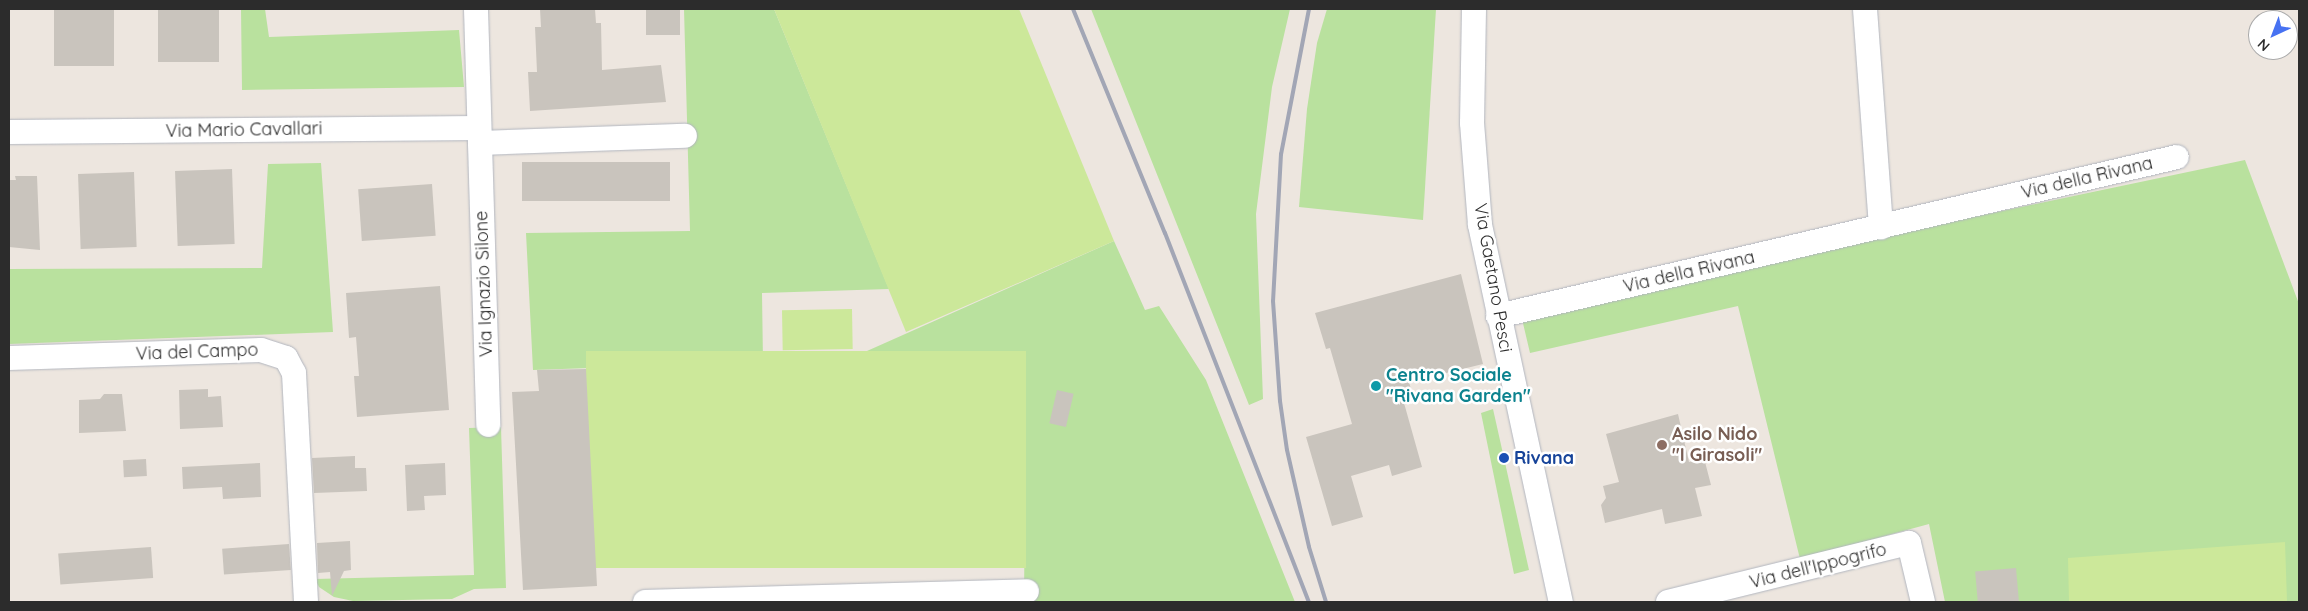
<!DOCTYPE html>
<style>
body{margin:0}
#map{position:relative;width:2308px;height:611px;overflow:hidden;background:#ede6df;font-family:Quicksand,sans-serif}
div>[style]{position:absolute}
.green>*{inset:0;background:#b9e19e}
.pitch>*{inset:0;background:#cce89a;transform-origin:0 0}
.building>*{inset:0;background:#c9c4bd;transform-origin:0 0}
.roads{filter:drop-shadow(0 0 1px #b2b6bf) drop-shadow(0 0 1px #b2b6bf)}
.minor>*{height:24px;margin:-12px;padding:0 12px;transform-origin:12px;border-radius:12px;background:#fff}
.rail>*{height:4px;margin:-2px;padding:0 2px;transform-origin:2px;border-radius:2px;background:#a2a6b5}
.dots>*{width:14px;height:14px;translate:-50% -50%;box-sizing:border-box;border:2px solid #fff;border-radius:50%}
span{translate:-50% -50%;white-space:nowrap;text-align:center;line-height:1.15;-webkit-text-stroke:5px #fff;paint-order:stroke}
.street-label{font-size:18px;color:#2c2c2c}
.culture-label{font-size:18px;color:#0d838f;font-weight:700}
.left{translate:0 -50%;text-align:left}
.education-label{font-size:18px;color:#785e54;font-weight:700}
.transit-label{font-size:18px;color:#164399;font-weight:700}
.frame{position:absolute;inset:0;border:10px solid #2c2c2c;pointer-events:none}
.north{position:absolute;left:2248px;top:10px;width:50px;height:50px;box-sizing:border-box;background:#fff;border:1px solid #ababab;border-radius:50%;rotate:223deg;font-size:14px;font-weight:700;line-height:20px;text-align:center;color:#2c2c2c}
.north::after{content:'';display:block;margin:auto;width:18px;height:22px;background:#4772f2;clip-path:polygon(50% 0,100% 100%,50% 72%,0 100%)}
</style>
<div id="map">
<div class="green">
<div style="clip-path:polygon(241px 9px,265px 9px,269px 37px,459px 30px,464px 87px,242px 90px)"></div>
<div style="clip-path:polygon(684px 9px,774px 9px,889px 289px,762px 293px,763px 362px,533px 370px,526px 233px,690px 231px)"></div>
<div style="clip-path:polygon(1091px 9px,1290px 9px,1272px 87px,1256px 214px,1263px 399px,1249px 405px)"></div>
<div style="clip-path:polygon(1327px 9px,1436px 9px,1423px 220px,1299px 207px,1307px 109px,1317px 43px)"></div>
<div style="clip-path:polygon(2245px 160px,2299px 304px,2299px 602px,1945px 602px,1929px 524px,1800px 559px,1738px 306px,1530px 353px,1522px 319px,1859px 241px)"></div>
<div style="clip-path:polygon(321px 163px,333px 332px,9px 344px,9px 269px,262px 268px,268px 164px)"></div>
<div style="clip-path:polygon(1114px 241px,1145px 310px,1159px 306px,1206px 380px,1295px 602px,1024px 602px,1026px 352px,849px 359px)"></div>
<div style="clip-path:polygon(1493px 409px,1529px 570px,1514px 574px,1481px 413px)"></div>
<div style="clip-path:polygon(501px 427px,506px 588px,474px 589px,452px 599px,353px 601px,334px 597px,319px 587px,315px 579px,474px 575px,469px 428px)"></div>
</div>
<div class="pitch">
<div style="clip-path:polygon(774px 9px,1019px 9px,1114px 241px,906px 332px)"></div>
<div style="left:852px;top:309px;width:40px;height:70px;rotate:89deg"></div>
<div style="left:1026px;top:351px;width:217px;height:440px;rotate:90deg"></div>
<div style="clip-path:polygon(2285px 542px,2287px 602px,2069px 602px,2068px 558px)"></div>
</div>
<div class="building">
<div style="left:54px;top:9px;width:60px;height:57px"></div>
<div style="left:158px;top:9px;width:61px;height:53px"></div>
<div style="clip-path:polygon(540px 9px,595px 9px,596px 23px,601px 23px,602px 70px,661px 65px,666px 102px,530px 111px,528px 72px,537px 72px,535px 27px,541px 27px)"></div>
<div style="left:646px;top:9px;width:34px;height:26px"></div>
<div style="left:670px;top:162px;width:39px;height:148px;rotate:90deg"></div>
<div style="left:232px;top:169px;width:75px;height:57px;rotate:88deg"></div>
<div style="left:134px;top:172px;width:75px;height:56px;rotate:88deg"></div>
<div style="clip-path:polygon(15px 176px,37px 176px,40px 250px,9px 247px,9px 180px,16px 180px)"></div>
<div style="left:432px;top:184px;width:52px;height:74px;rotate:86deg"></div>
<div style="clip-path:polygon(1461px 274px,1483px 364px,1409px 382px,1414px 400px,1404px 403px,1422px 467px,1392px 476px,1389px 465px,1351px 476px,1363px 517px,1332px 526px,1306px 437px,1352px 424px,1330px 348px,1326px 349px,1315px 313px)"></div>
<div style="clip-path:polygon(440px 286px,449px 410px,357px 417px,354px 376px,359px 376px,356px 337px,349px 338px,346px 293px)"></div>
<div style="clip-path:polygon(586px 369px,597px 586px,523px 590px,512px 392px,539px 391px,537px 370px)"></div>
<div style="clip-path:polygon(208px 389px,208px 397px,221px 396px,223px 427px,180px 429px,179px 390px)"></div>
<div style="left:1057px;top:390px;width:17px;height:34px;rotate:13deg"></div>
<div style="clip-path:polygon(104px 394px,122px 394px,126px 431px,79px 433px,79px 400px,100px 399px)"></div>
<div style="clip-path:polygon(1678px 414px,1689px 462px,1704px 458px,1711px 485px,1695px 488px,1702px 516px,1665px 524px,1662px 509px,1605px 523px,1601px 505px,1606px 498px,1603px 486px,1619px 482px,1606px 434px)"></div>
<div style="clip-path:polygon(355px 456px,355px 468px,366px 468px,367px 491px,314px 493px,312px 458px)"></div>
<div style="left:146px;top:459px;width:17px;height:23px;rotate:87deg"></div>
<div style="clip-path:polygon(260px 463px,261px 497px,223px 499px,222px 487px,183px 489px,182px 467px)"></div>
<div style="clip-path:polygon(445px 463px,446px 495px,424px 496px,425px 510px,407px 511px,405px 465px)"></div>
<div style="clip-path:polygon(350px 541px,351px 570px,344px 571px,332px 596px,330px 572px,318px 573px,317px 543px)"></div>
<div style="left:289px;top:544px;width:26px;height:67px;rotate:86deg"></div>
<div style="left:151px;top:547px;width:31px;height:93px;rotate:86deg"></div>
<div style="left:2016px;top:568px;width:34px;height:41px;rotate:85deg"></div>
</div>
<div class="roads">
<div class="minor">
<div style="left:476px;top:9px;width:416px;rotate:88.3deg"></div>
<div style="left:1474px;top:9px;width:114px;rotate:91deg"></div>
<div style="left:1472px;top:123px;width:102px;rotate:85.5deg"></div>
<div style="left:1480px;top:225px;width:386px;rotate:77.9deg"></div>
<div style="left:1865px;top:9px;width:219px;rotate:85.8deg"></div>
<div style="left:9px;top:132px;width:470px;rotate:-0.5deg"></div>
<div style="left:480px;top:143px;width:205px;rotate:-2deg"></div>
<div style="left:1498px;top:316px;width:697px;rotate:-13.18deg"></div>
<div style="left:9px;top:358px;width:252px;rotate:-1.8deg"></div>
<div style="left:261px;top:350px;width:26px;rotate:18deg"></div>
<div style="left:286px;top:358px;width:17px;rotate:62deg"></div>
<div style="left:294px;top:373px;width:229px;rotate:87deg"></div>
<div style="left:645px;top:602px;width:382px;rotate:-1.6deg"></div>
<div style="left:1668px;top:602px;width:248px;rotate:-13.8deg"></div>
<div style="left:1909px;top:543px;width:61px;rotate:76.7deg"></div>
</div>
</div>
<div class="rail">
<div style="left:1073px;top:9px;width:242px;rotate:67.7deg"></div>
<div style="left:1165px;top:233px;width:396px;rotate:68.7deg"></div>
<div style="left:1309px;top:9px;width:148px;rotate:100.9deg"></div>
<div style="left:1281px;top:154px;width:147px;rotate:93.1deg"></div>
<div style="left:1273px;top:301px;width:100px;rotate:86deg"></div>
<div style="left:1280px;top:401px;width:49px;rotate:81.9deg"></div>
<div style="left:1287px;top:450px;width:99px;rotate:77.2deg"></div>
<div style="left:1309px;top:547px;width:58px;rotate:72.8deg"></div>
</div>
<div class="dots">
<div style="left:1376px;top:386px;background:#0f9aa8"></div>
<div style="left:1662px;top:445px;background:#8d6e63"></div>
<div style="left:1504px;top:458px;background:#1a4fb4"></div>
</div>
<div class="street-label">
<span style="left:244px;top:130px;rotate:-1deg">Via Mario Cavallari</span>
<span style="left:2087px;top:178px;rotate:-13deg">Via della Rivana</span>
<span style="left:1689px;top:272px;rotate:-13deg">Via della Rivana</span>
<span style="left:1493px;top:278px;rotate:80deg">Via Gaetano Pesci</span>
<span style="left:484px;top:284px;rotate:-92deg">Via Ignazio Silone</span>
<span style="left:197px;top:352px;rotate:-2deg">Via del Campo</span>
<span style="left:1818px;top:566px;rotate:-14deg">Via dell'Ippogrifo</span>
</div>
<div class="culture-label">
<span class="left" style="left:1386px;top:386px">Centro Sociale<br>"Rivana Garden"</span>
</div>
<div class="education-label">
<span class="left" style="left:1672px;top:445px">Asilo Nido<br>"I Girasoli"</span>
</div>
<div class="transit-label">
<span class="left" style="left:1514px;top:458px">Rivana</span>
</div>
<div class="frame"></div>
<div class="north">N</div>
</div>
